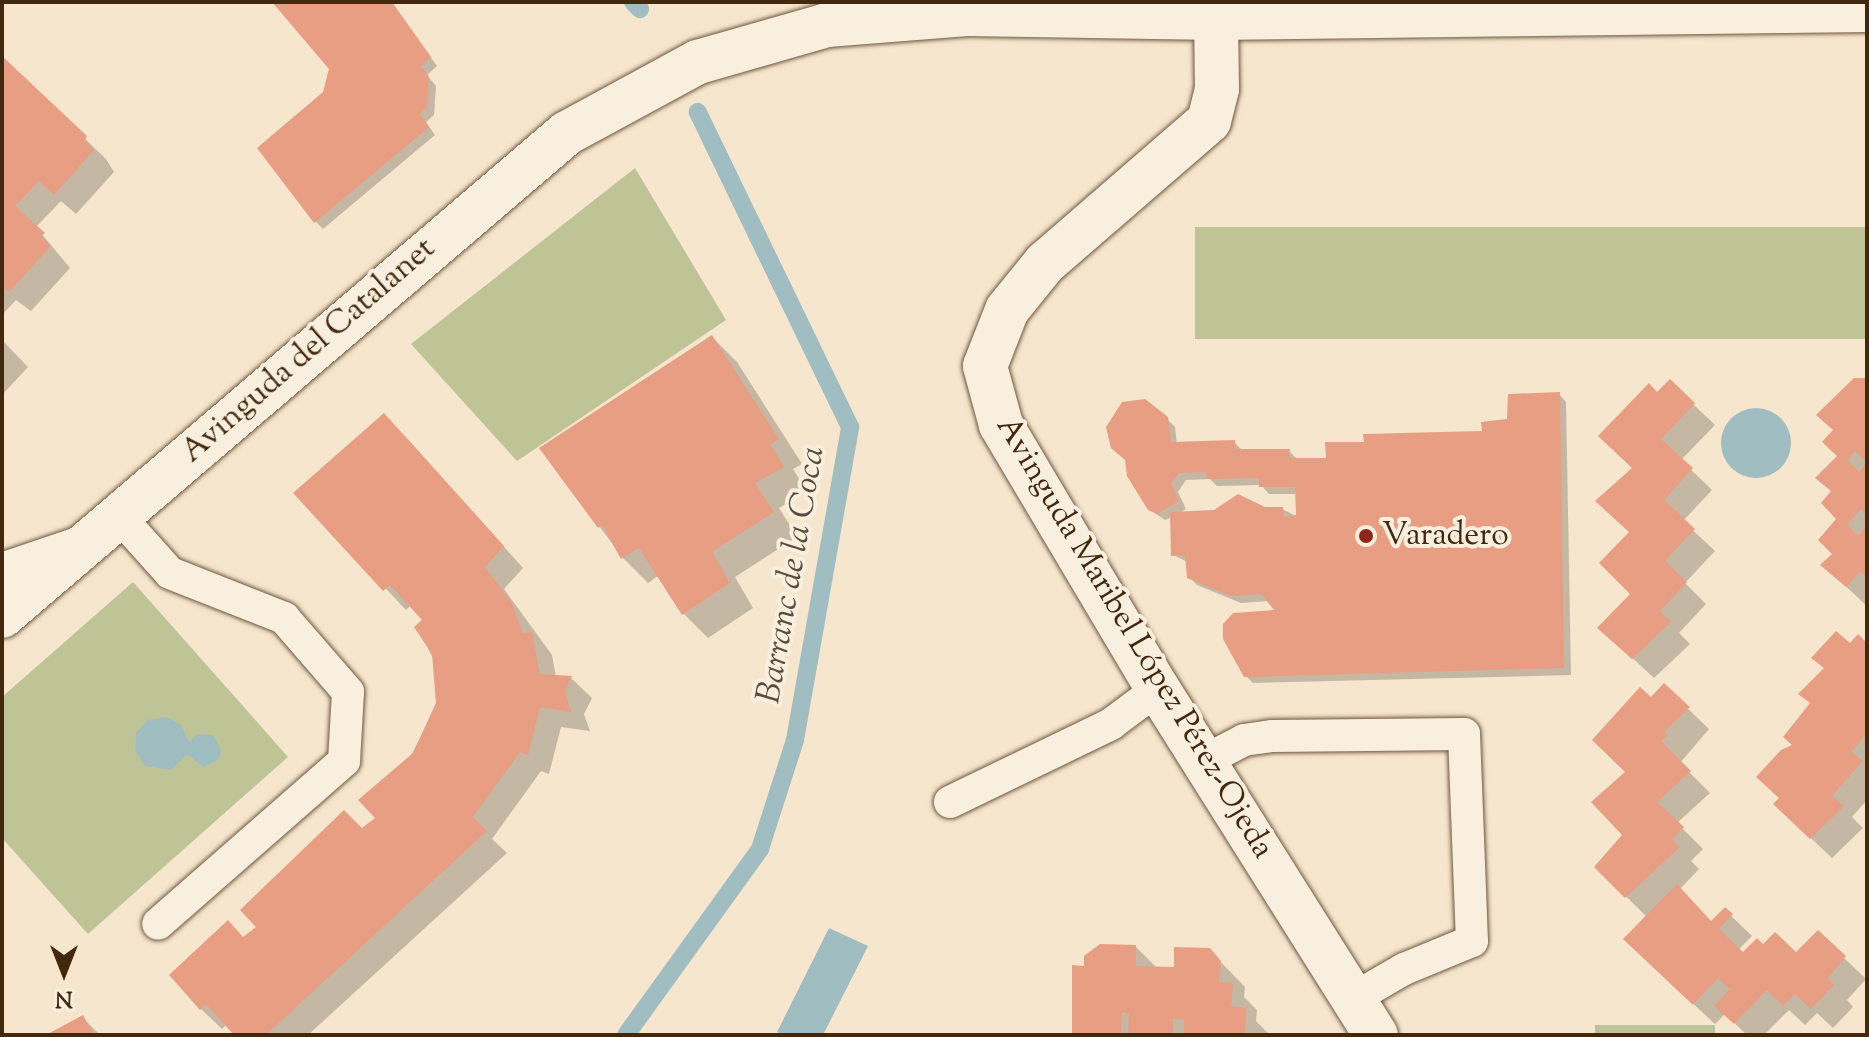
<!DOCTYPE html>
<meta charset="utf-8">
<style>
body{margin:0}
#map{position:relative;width:1869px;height:1037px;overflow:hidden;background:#f5e6cd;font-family:"Sorts Mill Goudy",serif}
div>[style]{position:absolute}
.green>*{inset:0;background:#bfc496;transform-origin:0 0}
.water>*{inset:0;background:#a0bdc1}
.round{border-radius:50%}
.shadow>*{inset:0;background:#0003}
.stream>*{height:18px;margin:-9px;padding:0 9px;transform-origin:9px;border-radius:9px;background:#a0bdc1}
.building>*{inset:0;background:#e79e82}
.roads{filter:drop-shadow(0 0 2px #6f583e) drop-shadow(0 0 2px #6f583e)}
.service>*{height:32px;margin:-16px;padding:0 16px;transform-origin:16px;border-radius:16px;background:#f8efde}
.minor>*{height:44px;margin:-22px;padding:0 22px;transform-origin:22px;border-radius:22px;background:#f8efde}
.tertiary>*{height:44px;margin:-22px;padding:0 22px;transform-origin:22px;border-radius:22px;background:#f8efde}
.dots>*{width:22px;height:22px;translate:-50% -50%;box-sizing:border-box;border:4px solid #f8efde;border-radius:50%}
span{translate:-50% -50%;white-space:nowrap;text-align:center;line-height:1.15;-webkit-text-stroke:8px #f8efde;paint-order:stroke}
.street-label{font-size:32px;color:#42280e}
.poi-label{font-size:32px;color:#42280e}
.left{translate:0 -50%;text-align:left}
.water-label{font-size:34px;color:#5a4d3b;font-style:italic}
.frame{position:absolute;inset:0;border:4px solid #42280e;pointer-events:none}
.north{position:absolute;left:24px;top:933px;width:80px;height:80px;-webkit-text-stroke:6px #f8efde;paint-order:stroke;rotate:180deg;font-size:22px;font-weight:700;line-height:32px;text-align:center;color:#42280e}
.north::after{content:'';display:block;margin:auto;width:28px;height:36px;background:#42280e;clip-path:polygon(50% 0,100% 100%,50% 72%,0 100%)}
</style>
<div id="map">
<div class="green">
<div style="clip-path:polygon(635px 168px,726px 320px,517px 461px,411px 344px)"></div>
<div style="left:1867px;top:227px;width:112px;height:672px;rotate:90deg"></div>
<div style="clip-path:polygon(133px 582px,288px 757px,88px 934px,2px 838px,2px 697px)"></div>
<div style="left:1595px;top:1025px;width:120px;height:10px"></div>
</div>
<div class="water">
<div class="round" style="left:1721px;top:408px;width:70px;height:70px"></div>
<div style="clip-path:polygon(166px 717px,181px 725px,189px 742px,197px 734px,213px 735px,221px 750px,218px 760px,203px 767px,187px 754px,171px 770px,145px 766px,135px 751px,136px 733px,148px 720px)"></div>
<div style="clip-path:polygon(829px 928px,868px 946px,823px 1035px,784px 1035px,777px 1032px)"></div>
</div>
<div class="shadow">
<div style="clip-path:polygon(274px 2px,391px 2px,437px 66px,427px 75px,436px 86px,434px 115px,426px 122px,435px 135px,323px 229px,315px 221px,324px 93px,331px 69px)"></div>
<div style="clip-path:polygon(2px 59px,106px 159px,114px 172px,76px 214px,61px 201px,36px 227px,70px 268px,31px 311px,16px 300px,2px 315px)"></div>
<div style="clip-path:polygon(712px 337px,737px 362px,802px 464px,793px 469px,807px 492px,779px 508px,797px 537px,735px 577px,753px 608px,708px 638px,684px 614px,659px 575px,648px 583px,623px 558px,542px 449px)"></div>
<div style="clip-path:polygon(2px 340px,28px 367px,2px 395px)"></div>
<div style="clip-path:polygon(1867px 380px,1867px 606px,1823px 565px,1835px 554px,1838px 519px,1833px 492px,1839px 456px,1835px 431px)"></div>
<div style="clip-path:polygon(1670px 382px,1715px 425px,1681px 460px,1712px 490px,1683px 521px,1715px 551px,1685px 583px,1706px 604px,1679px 633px,1690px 644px,1654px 678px,1600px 628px,1633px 594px,1634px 468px,1658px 395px)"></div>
<div style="clip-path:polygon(evenodd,1559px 394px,1566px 402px,1571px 675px,1253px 683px,1245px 675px,1278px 611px,1269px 601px,1241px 603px,1197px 585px,1189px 577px,1188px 562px,1173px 555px,1172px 517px,1165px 520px,1149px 509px,1167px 419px,1175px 427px,1177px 444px,1234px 442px,1242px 450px,1289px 451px,1297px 459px,1329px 460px,1366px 444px,1484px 432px,1559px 394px,1210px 479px,1217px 486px,1261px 485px,1269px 494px,1297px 494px,1298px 517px,1282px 509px,1177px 514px,1186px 509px,1178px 492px,1186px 480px,1210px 479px)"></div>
<div style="clip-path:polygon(405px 436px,523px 568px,504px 589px,552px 655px,556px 677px,571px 678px,592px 698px,584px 714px,590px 731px,561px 727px,549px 774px,541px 771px,492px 839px,507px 853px,308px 1035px,236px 1035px,227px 1024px,222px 1029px,201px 1009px,244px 939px,378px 818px,438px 704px,438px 668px,417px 627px,424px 620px,411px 605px,406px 610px,296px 493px)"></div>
<div style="clip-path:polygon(1850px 645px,1867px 646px,1867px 800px,1852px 817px,1863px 828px,1832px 858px,1797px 825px,1781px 799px,1812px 704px)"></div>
<div style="clip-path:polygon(1664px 686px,1709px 729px,1680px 763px,1710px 793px,1677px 823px,1703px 849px,1691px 861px,1699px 869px,1679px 890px,1712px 923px,1725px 910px,1752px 936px,1738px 950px,1743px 955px,1763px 947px,1796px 955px,1818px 933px,1866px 979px,1847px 1000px,1853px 1007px,1833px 1028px,1817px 1013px,1805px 1025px,1789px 1010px,1764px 1035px,1747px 1035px,1725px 1014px,1715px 1024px,1646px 960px,1647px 917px,1596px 867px,1625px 835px,1627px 773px,1651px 700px)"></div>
<div style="clip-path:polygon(1136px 947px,1157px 968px,1176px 969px,1209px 950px,1245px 987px,1244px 997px,1257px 1010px,1256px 1021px,1270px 1035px,1073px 1035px,1085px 968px)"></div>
<div style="clip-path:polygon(83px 1018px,100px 1035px,51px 1035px)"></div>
</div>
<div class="stream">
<div style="left:633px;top:2px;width:10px;rotate:45deg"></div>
<div style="left:626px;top:1035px;width:229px;rotate:-54.2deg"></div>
<div style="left:760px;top:849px;width:114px;rotate:-72.2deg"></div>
<div style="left:795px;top:740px;width:318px;rotate:-80deg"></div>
<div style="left:850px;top:427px;width:350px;rotate:-115.8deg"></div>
</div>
<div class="building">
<div style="clip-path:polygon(272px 2px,392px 2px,431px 57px,421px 66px,429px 77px,427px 107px,420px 114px,429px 127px,314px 223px,257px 148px,323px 92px,329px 69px)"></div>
<div style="clip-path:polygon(2px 56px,87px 136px,85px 140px,94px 150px,54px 195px,39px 181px,15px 206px,45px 233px,41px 236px,51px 246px,9px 292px,2px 286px)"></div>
<div style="clip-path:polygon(712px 335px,779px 439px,770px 444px,784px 467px,755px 483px,774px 512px,712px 552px,730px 583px,682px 615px,639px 548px,621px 559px,602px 525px,598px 528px,539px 448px)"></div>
<div style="clip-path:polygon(evenodd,1854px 378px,1867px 378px,1867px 515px,1861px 509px,1847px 524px,1858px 536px,1867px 526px,1867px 577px,1860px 572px,1846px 587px,1820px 565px,1832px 554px,1818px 540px,1836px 519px,1821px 503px,1831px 491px,1815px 478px,1837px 456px,1822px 442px,1833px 430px,1816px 415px,1854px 378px,1855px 451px,1867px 462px,1859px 472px,1847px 460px,1855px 451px)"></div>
<div style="clip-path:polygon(1670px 379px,1695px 403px,1661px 439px,1693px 468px,1664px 500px,1695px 529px,1665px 561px,1687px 582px,1660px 611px,1671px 622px,1632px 659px,1597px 628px,1630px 594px,1599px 563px,1629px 532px,1595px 501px,1632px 468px,1598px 436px,1649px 383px,1657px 392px)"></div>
<div style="clip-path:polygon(1560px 392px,1564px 668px,1244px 677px,1223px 639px,1223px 624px,1233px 613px,1274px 610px,1261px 594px,1231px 596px,1187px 578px,1185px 555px,1171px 556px,1170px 512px,1214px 510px,1238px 494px,1265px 507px,1283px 507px,1284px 517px,1296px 515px,1295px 487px,1259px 487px,1259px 478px,1207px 479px,1205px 472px,1179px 473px,1171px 483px,1179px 501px,1157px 514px,1148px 510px,1127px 476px,1125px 460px,1111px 448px,1106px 427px,1122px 402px,1145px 399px,1168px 417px,1171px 442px,1235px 440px,1236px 449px,1290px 449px,1289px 458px,1326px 458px,1325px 442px,1364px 442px,1363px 434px,1482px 431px,1481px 422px,1507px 419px,1508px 394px)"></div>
<div style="clip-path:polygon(384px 413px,504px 546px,485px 567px,512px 603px,523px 633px,532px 632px,540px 674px,572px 676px,565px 692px,571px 712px,540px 707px,528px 755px,520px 752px,473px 817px,487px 831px,266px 1035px,234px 1035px,206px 1004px,200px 1010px,169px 975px,228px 920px,243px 937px,256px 927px,240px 910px,344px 810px,362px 828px,375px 818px,358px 800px,413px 753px,436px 703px,432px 654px,414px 627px,422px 620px,390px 585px,383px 591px,293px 493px)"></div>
<div style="clip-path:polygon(1836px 631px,1850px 643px,1858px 634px,1867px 643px,1867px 734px,1851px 752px,1863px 761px,1832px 796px,1844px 806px,1810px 839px,1773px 804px,1779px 798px,1756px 777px,1781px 750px,1792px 745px,1783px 737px,1810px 703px,1798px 694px,1824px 668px,1811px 658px)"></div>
<div style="clip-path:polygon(1664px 683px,1690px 707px,1664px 732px,1668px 736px,1661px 741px,1691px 771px,1657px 802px,1684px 827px,1672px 839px,1680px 847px,1625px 898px,1594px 867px,1622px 835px,1591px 802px,1625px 772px,1592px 740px,1640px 687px,1651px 697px)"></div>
<div style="clip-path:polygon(1677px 884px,1711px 921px,1725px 907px,1733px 914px,1719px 929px,1743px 952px,1757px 938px,1763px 944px,1775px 932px,1796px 952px,1818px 930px,1846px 956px,1828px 978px,1834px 985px,1811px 1009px,1795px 994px,1783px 1006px,1767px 990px,1734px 1024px,1714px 1006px,1730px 989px,1718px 978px,1693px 1005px,1623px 939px)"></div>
<div style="clip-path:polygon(1100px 944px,1136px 945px,1136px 966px,1174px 967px,1174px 947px,1210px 948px,1221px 961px,1219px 982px,1233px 983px,1231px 1006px,1246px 1008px,1245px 1035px,1184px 1035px,1184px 1019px,1173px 1019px,1173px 1035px,1128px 1035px,1129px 1014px,1122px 1012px,1121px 1035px,1072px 1035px,1072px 965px,1084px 966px,1084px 956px)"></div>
<div style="clip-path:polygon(83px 1015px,94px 1035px,46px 1035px)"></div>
</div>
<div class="roads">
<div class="service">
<div style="left:119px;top:516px;width:76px;rotate:48.2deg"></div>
<div style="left:170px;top:573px;width:123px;rotate:21.5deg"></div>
<div style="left:284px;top:618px;width:98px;rotate:49.1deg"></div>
<div style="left:348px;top:692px;width:69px;rotate:93.3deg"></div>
<div style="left:344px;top:761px;width:247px;rotate:138.8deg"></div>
<div style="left:1204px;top:761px;width:45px;rotate:-27.7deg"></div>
<div style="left:1244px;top:740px;width:29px;rotate:-8deg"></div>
<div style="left:1273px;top:736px;width:191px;rotate:-0.6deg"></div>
<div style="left:1464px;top:734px;width:207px;rotate:87.8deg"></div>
<div style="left:1472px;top:941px;width:74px;rotate:157.6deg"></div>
<div style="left:1404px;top:969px;width:58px;rotate:149.9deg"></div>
<div style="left:950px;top:802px;width:179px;rotate:-25.8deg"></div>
<div style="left:1111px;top:724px;width:59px;rotate:-36.7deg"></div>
</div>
<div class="minor">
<div style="left:1216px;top:18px;width:71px;rotate:89.2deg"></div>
<div style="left:1217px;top:89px;width:33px;rotate:104deg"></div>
<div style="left:1209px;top:121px;width:217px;rotate:139.1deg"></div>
<div style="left:1045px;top:263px;width:60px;rotate:129deg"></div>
<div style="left:1007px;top:310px;width:60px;rotate:111.4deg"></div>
<div style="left:985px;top:366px;width:61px;rotate:74.8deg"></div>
<div style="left:1001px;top:425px;width:307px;rotate:59.3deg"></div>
<div style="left:1158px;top:689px;width:409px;rotate:57.8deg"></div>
<div style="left:2px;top:575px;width:81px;rotate:-18.7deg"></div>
</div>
<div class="tertiary">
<div style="left:2px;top:616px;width:743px;rotate:-40.53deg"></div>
<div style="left:567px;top:133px;width:149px;rotate:-28.5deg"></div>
<div style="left:698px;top:62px;width:134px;rotate:-16deg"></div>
<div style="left:827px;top:25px;width:140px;rotate:-4.5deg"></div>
<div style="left:967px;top:14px;width:249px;rotate:0.9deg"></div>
<div style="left:1216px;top:18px;width:651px;rotate:-0.7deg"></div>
</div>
</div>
<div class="dots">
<div style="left:1366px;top:536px;background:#8f2418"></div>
</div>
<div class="street-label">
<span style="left:309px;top:351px;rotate:-41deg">Avinguda del Catalanet</span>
<span style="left:1134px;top:638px;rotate:59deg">Avinguda Maribel López Pérez-Ojeda</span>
</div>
<div class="poi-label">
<span class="left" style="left:1382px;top:536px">Varadero</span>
</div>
<div class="water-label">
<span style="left:792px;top:575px;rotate:-80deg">Barranc de la Coca</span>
</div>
<div class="frame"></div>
<div class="north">N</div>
</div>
